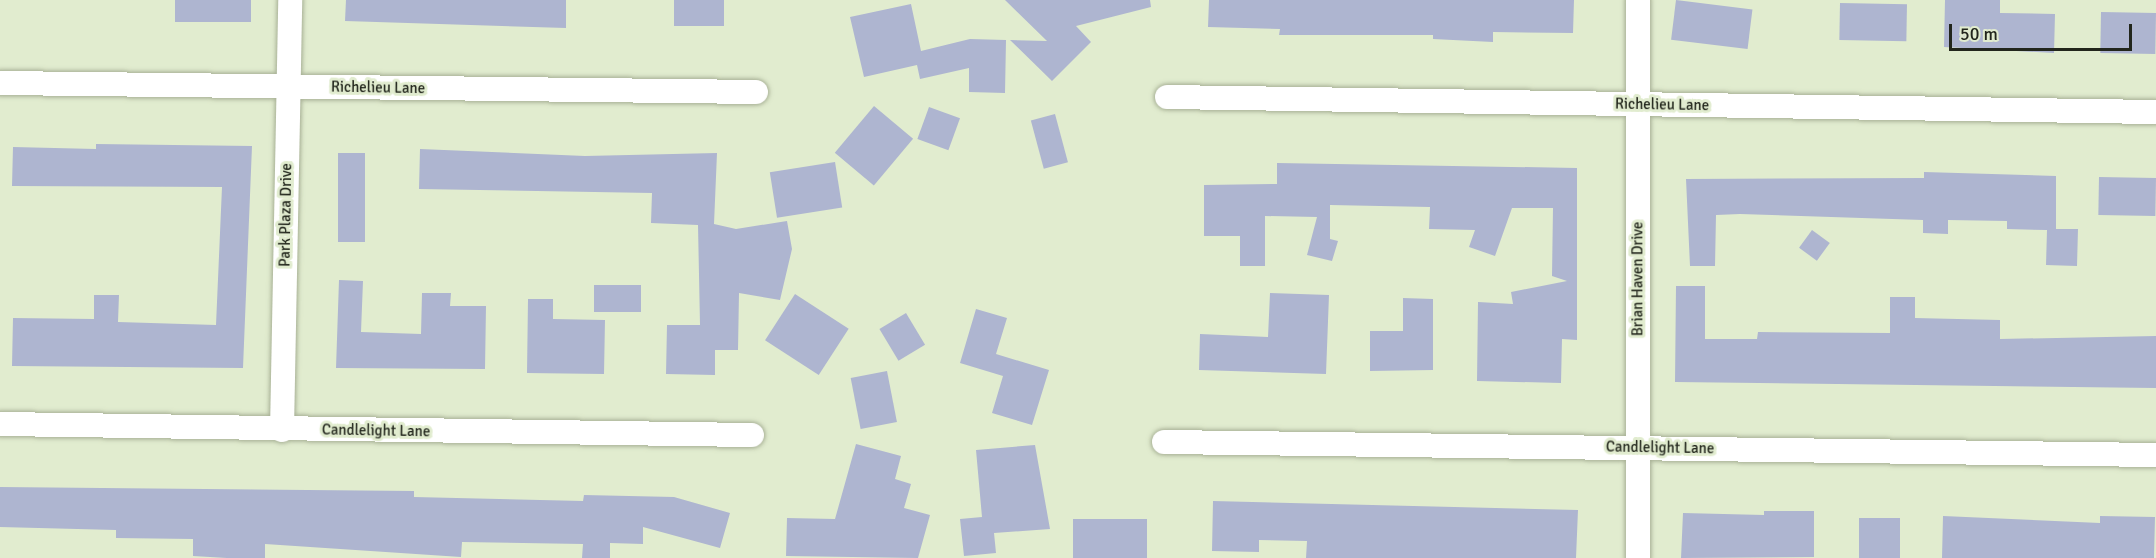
<!DOCTYPE html>
<style>
body{margin:0}
#map{position:relative;width:2156px;height:558px;overflow:hidden;background:#e1eccf;font-family:Signika,sans-serif}
div>[style]{position:absolute}
.building>*{inset:0;background:#aeb5d0;transform-origin:0 0}
.roads{filter:drop-shadow(0 0 2px #a8b196) drop-shadow(0 0 2px #a8b196)}
.minor>*{height:24px;margin:-12px;padding:0 12px;transform-origin:12px;border-radius:12px;background:#fff}
span{translate:-50% -50%;white-space:nowrap;text-align:center;line-height:1.15;-webkit-text-stroke:6px #e1eccf;paint-order:stroke}
.street-label{font-size:15px;color:#22261c}
.scale{position:absolute;left:1949px;top:24px;width:183px;height:27px;box-sizing:border-box;border:3px solid #22261c;border-top:0;padding-left:8px;font-size:18px;line-height:21px;white-space:nowrap;color:#22261c;-webkit-text-stroke:4px #e1eccf;paint-order:stroke}
</style>
<div id="map">
<div class="building">
<div style="left:175px;top:0;width:76px;height:22px"></div>
<div style="clip-path:polygon(346px 0,566px 0,566px 28px,345px 21px)"></div>
<div style="left:674px;top:0;width:50px;height:26px"></div>
<div style="clip-path:polygon(1005px 0,1150px 0,1151px 7px,1076px 26px,1091px 42px,1052px 81px,1010px 40px,1047px 41px)"></div>
<div style="clip-path:polygon(1209px 0,1574px 0,1573px 33px,1493px 32px,1493px 42px,1433px 39px,1433px 35px,1279px 35px,1280px 29px,1208px 27px)"></div>
<div style="left:1676px;top:0;width:77px;height:40px;rotate:7deg"></div>
<div style="clip-path:polygon(1945px 0,2000px 0,2000px 13px,2055px 14px,2054px 53px,1944px 47px)"></div>
<div style="left:1840px;top:3px;width:67px;height:37px;rotate:1deg"></div>
<div style="clip-path:polygon(911px 4px,921px 51px,970px 39px,1006px 40px,1005px 93px,969px 92px,969px 68px,920px 79px,917px 65px,864px 77px,850px 17px)"></div>
<div style="left:2101px;top:12px;width:55px;height:41px;rotate:1deg"></div>
<div style="left:874px;top:106px;width:51px;height:61px;rotate:40deg"></div>
<div style="left:929px;top:107px;width:33px;height:34px;rotate:20deg"></div>
<div style="left:1055px;top:114px;width:50px;height:25px;rotate:75deg"></div>
<div style="clip-path:polygon(96px 144px,252px 146px,243px 368px,12px 366px,13px 318px,94px 319px,94px 295px,119px 295px,118px 322px,216px 325px,222px 187px,12px 186px,13px 147px,96px 149px)"></div>
<div style="clip-path:polygon(420px 149px,585px 156px,717px 153px,714px 224px,736px 229px,787px 221px,792px 249px,780px 300px,739px 293px,738px 350px,715px 350px,715px 375px,666px 374px,667px 325px,700px 325px,698px 225px,651px 223px,652px 193px,419px 189px)"></div>
<div style="left:338px;top:153px;width:27px;height:89px"></div>
<div style="left:835px;top:162px;width:46px;height:66px;rotate:81deg"></div>
<div style="clip-path:polygon(1277px 163px,1577px 168px,1577px 340px,1562px 339px,1561px 383px,1477px 381px,1478px 302px,1513px 304px,1511px 292px,1567px 281px,1552px 276px,1553px 208px,1512px 208px,1495px 256px,1469px 247px,1475px 230px,1429px 229px,1430px 207px,1330px 205px,1330px 239px,1338px 241px,1332px 261px,1307px 255px,1317px 217px,1265px 216px,1265px 266px,1240px 266px,1240px 236px,1204px 236px,1204px 185px,1277px 184px)"></div>
<div style="clip-path:polygon(1924px 172px,2056px 176px,2056px 229px,2078px 229px,2077px 266px,2046px 265px,2047px 230px,2007px 229px,2007px 221px,1948px 220px,1948px 234px,1923px 233px,1923px 220px,1740px 214px,1716px 215px,1715px 266px,1690px 266px,1686px 179px,1924px 178px)"></div>
<div style="left:2099px;top:177px;width:57px;height:38px;rotate:1deg"></div>
<div style="left:1812px;top:230px;width:22px;height:22px;rotate:36deg"></div>
<div style="clip-path:polygon(339px 280px,363px 281px,361px 332px,421px 334px,422px 293px,451px 293px,450px 306px,486px 306px,485px 369px,336px 368px)"></div>
<div style="left:594px;top:285px;width:47px;height:27px"></div>
<div style="clip-path:polygon(1676px 286px,1705px 286px,1705px 339px,1757px 339px,1758px 332px,1890px 333px,1890px 297px,1915px 297px,1915px 318px,2000px 320px,2000px 339px,2156px 336px,2156px 388px,1675px 382px)"></div>
<div style="clip-path:polygon(1270px 293px,1329px 295px,1326px 374px,1199px 370px,1200px 334px,1268px 337px)"></div>
<div style="left:795px;top:294px;width:64px;height:55px;rotate:33deg"></div>
<div style="clip-path:polygon(1403px 298px,1433px 299px,1433px 370px,1370px 371px,1370px 331px,1403px 331px)"></div>
<div style="clip-path:polygon(528px 299px,553px 299px,553px 319px,605px 320px,604px 374px,527px 373px)"></div>
<div style="clip-path:polygon(976px 309px,1007px 318px,996px 354px,1049px 370px,1032px 425px,992px 413px,1003px 376px,960px 363px)"></div>
<div style="left:906px;top:313px;width:37px;height:31px;rotate:59deg"></div>
<div style="left:887px;top:371px;width:52px;height:37px;rotate:79deg"></div>
<div style="clip-path:polygon(856px 444px,901px 456px,895px 479px,911px 484px,904px 508px,930px 515px,918px 558px,786px 556px,787px 518px,835px 519px)"></div>
<div style="clip-path:polygon(1035px 445px,1050px 529px,994px 533px,996px 553px,964px 556px,960px 519px,982px 517px,976px 450px)"></div>
<div style="clip-path:polygon(0 487px,414px 491px,414px 497px,583px 501px,584px 495px,674px 497px,730px 513px,720px 548px,643px 527px,643px 544px,610px 543px,610px 558px,582px 558px,583px 544px,462px 542px,461px 557px,265px 544px,265px 558px,227px 558px,193px 556px,193px 539px,116px 538px,116px 530px,0 527px)"></div>
<div style="clip-path:polygon(1213px 501px,1578px 510px,1576px 558px,1306px 558px,1307px 541px,1259px 540px,1259px 552px,1212px 551px)"></div>
<div style="clip-path:polygon(1764px 511px,1814px 511px,1814px 557px,1681px 558px,1683px 513px,1764px 515px)"></div>
<div style="clip-path:polygon(1943px 516px,2100px 523px,2100px 516px,2155px 517px,2154px 558px,1942px 558px)"></div>
<div style="left:1859px;top:518px;width:41px;height:40px"></div>
<div style="left:1073px;top:519px;width:74px;height:39px"></div>
</div>
<div class="roads">
<div class="minor">
<div style="left:1638px;top:0;width:558px;rotate:90deg"></div>
<div style="left:0;top:83px;width:756px;rotate:0.68deg"></div>
<div style="left:1167px;top:97px;width:989px;rotate:0.87deg"></div>
<div style="left:0;top:424px;width:752px;rotate:0.84deg"></div>
<div style="left:282px;top:430px;width:430px;rotate:-88.9deg"></div>
<div style="left:1164px;top:442px;width:992px;rotate:0.75deg"></div>
</div>
</div>
<div class="street-label">
<span style="left:378px;top:88px;rotate:1deg">Richelieu Lane</span>
<span style="left:1662px;top:105px;rotate:1deg">Richelieu Lane</span>
<span style="left:286px;top:215px;rotate:-89deg">Park Plaza Drive</span>
<span style="left:1638px;top:279px;rotate:-90deg">Brian Haven Drive</span>
<span style="left:376px;top:431px;rotate:1deg">Candlelight Lane</span>
<span style="left:1660px;top:448px;rotate:1deg">Candlelight Lane</span>
</div>
<div class="scale">50 m</div>
</div>
